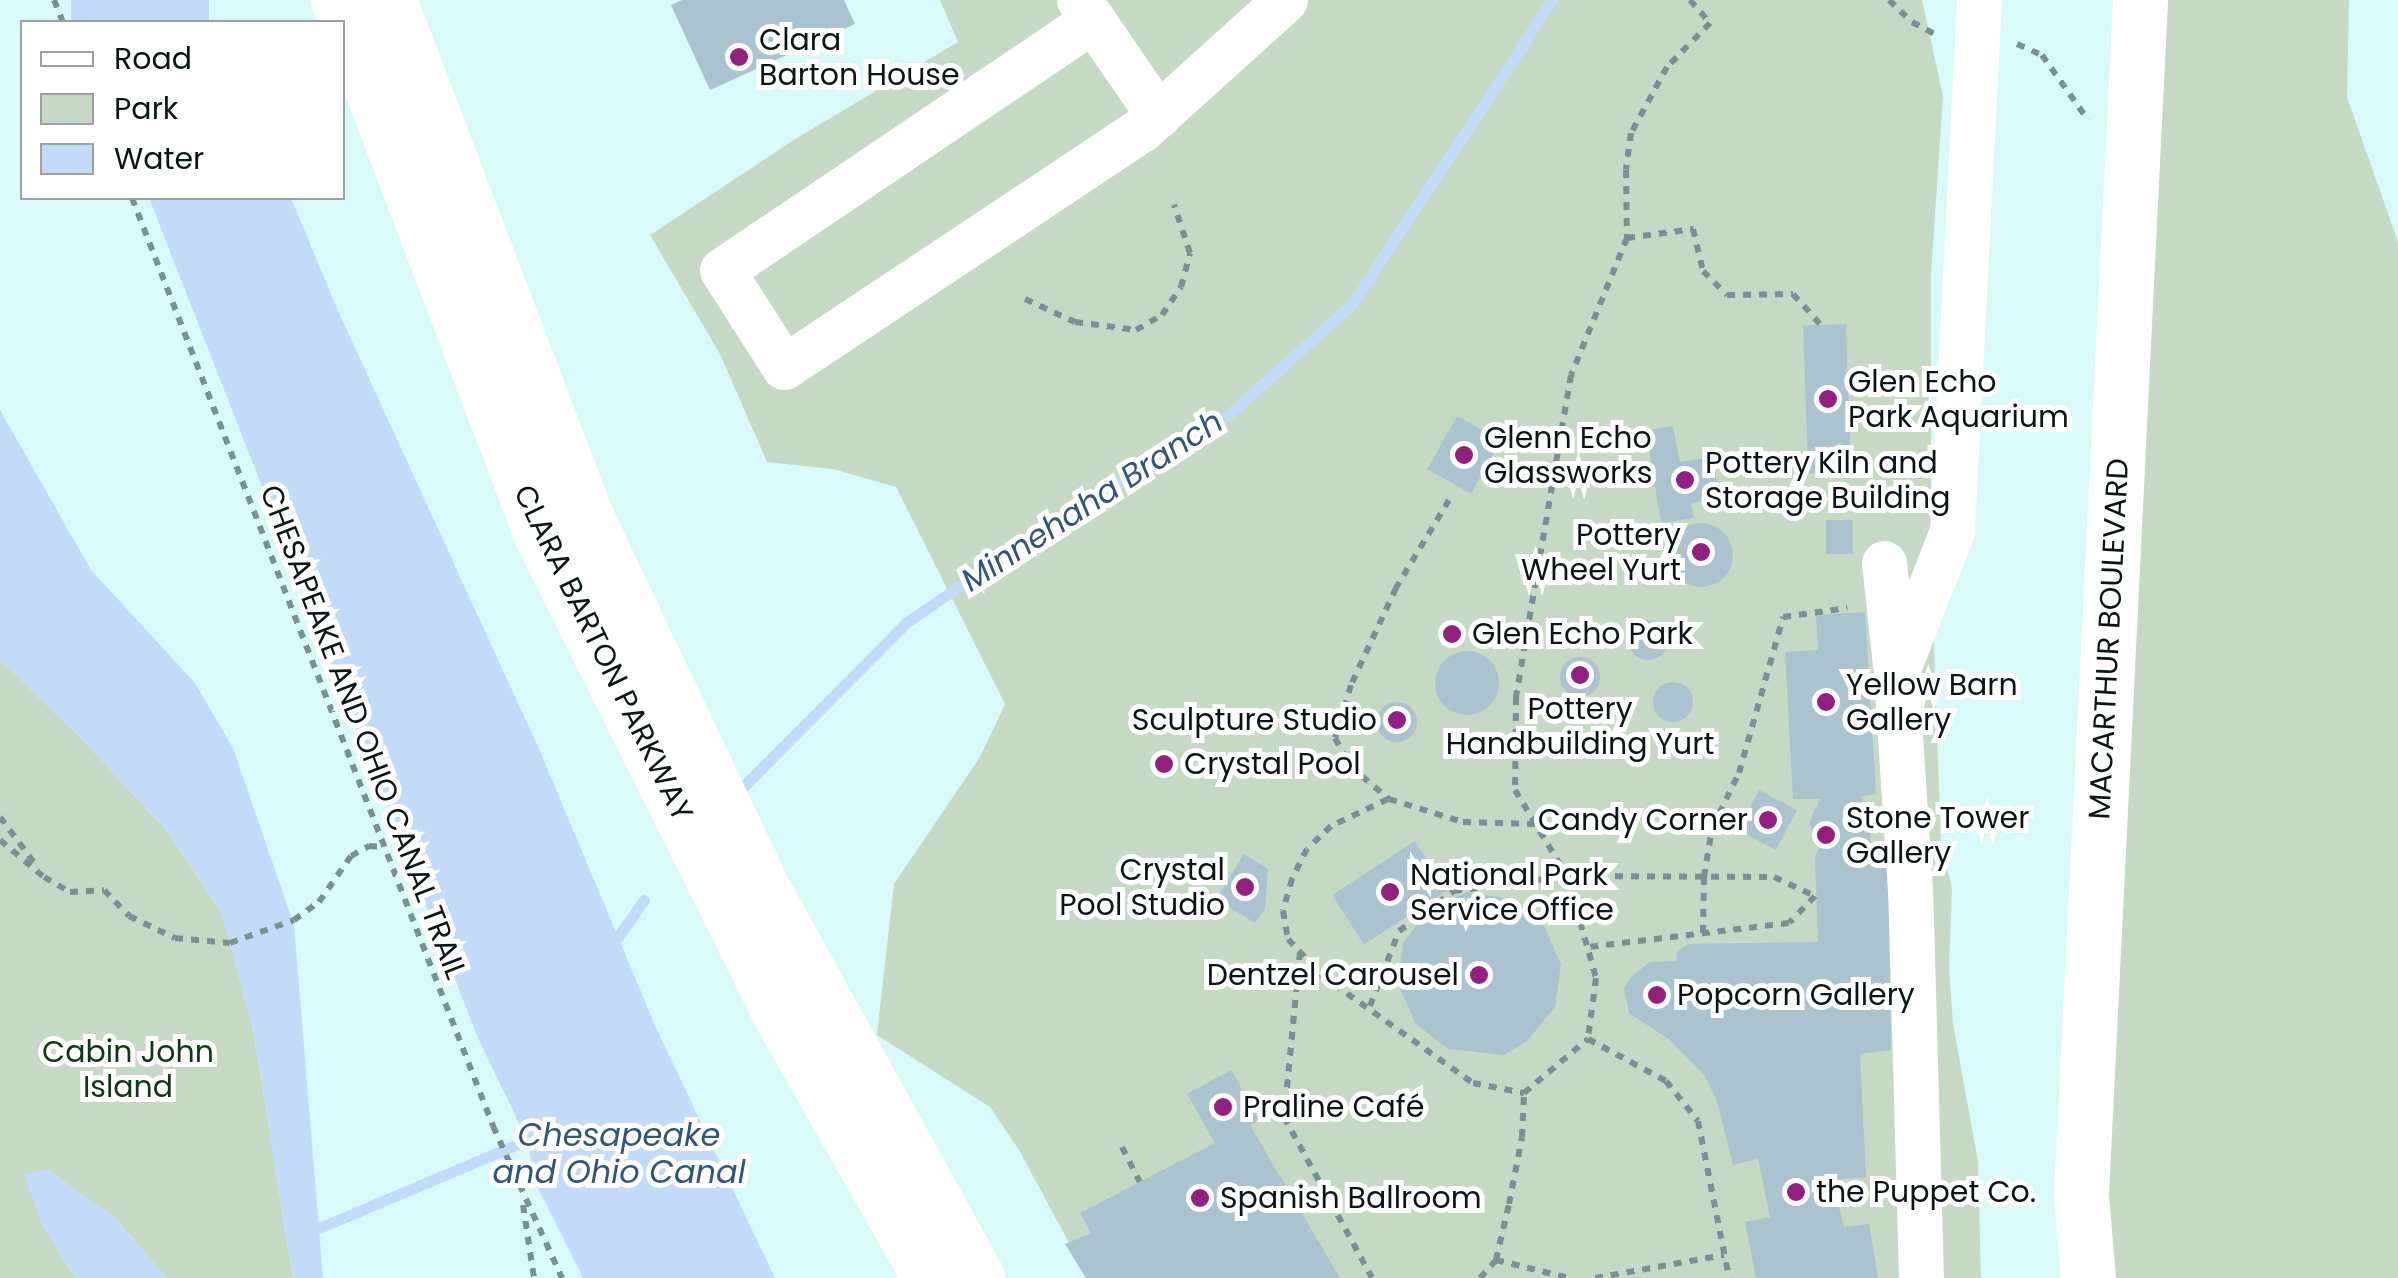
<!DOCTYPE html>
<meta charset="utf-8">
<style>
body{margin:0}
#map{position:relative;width:2398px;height:1278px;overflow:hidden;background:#daf9fa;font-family:Poppins,sans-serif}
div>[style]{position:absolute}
.green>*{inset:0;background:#c6d9c5}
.water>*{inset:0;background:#c3dbf9;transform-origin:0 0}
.stream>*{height:11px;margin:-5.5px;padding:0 5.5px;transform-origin:5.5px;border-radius:5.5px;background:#c3dbf9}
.building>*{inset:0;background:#aac3cf;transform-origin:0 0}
.round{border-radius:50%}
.path>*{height:6px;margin-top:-3px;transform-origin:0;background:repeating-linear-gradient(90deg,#7b9091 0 8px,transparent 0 16px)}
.minor>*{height:45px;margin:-22.5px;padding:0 22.5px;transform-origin:22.5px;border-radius:22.5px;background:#fff}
.major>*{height:55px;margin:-27.5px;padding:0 27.5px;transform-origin:27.5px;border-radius:27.5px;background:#fff}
.highway>*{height:55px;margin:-27.5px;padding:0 27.5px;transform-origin:27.5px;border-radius:27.5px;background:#fff}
.dots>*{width:28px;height:28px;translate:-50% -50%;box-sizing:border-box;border:5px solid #fff;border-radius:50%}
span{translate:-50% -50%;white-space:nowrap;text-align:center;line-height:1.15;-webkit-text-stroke:10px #fff;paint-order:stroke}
.poi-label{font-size:30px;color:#0a1516}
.left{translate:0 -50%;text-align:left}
.right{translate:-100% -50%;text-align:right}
.street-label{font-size:30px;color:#0a1516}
.park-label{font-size:30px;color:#0e3811}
.water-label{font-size:32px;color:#32557e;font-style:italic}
.legend{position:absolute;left:20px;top:20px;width:325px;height:180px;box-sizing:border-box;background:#fff;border:2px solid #9da1a2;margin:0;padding:12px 18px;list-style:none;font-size:30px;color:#0a1516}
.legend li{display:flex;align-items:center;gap:20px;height:50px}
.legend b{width:50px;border:2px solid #9da1a2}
</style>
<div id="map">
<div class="green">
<div style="clip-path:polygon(940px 0,1922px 0,1943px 96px,1931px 274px,1931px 564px,1941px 844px,1952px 888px,1949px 969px,1953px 1024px,1978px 1162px,1981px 1278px,1088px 1278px,1019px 1150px,990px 1107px,877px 1035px,894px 884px,980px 757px,1005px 704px,896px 487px,833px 469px,767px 462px,720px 354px,650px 235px,797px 138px,958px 42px)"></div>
<div style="clip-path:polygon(2140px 0,2349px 0,2347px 97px,2398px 242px,2398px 1278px,2088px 1278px)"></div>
<div style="clip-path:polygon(0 660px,81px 738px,169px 833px,222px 913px,253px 1029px,293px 1278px,167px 1278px,112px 1215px,42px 1225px,76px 1278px,0 1278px)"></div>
</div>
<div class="water">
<div style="left:71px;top:0;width:138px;height:24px"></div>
<div style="clip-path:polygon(149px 198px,291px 198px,339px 313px,540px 751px,657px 1030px,775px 1278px,583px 1278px,536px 1184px,527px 1140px,478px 1038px)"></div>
<div style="clip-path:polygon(0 410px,91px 570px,195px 683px,233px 748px,294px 925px,323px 1278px,293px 1278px,253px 1029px,222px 913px,169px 833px,81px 738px,0 660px)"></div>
<div style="clip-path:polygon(47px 1169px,112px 1215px,167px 1278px,76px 1278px,42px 1225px,24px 1175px)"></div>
</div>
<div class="stream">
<div style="left:745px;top:785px;width:230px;rotate:-45.2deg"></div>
<div style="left:907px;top:622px;width:181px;rotate:-34.4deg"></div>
<div style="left:1056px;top:520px;width:190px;rotate:-30.8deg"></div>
<div style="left:1219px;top:423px;width:180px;rotate:-41.8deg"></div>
<div style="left:1353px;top:303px;width:363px;rotate:-56.7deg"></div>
<div style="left:612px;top:945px;width:55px;rotate:-54.6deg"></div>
<div style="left:319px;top:1228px;width:226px;rotate:-22.9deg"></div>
<div style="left:527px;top:1140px;width:15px;rotate:-70deg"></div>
</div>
<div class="building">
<div style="clip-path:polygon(682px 0,844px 0,855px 24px,710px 90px,671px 5px)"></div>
<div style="left:1846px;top:324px;width:148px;height:43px;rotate:88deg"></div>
<div style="left:1457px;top:416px;width:50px;height:61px;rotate:29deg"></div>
<div style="clip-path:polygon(1673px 426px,1680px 462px,1713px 457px,1720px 499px,1691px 503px,1694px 518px,1661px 523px,1646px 430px)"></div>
<div style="left:1826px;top:520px;width:27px;height:34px"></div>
<div class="round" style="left:1669px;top:523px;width:64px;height:64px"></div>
<div style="clip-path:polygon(1865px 612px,1876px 794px,1860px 797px,1872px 813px,1870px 840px,1888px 862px,1891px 1050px,1860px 1054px,1866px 1177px,1832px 1180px,1844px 1227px,1869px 1224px,1878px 1278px,1756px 1278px,1745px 1222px,1770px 1217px,1758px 1159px,1733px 1165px,1717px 1101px,1705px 1076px,1670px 1040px,1629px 1013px,1624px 989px,1632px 976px,1650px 962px,1676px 961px,1677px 952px,1688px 944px,1818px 942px,1815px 857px,1819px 848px,1809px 823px,1820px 799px,1793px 799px,1785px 652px,1818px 650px,1816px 615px)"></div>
<div class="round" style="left:1628px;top:620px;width:40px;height:40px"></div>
<div class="round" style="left:1435px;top:651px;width:64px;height:64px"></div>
<div class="round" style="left:1560px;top:657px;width:40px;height:40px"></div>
<div class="round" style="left:1653px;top:682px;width:40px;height:40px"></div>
<div class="round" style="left:1377px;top:702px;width:40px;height:40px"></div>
<div style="left:1759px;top:790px;width:43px;height:45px;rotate:28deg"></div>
<div style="left:1415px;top:841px;width:59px;height:99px;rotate:57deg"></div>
<div style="clip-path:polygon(1244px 854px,1268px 869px,1265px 909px,1255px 923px,1216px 899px)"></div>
<div style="clip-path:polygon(1467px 892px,1510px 899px,1544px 926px,1561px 964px,1555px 1007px,1528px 1040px,1504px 1055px,1448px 1049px,1416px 1024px,1398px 985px,1403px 943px,1429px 909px)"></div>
<div style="clip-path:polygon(1231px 1070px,1259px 1120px,1250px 1125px,1340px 1278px,1086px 1278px,1065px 1244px,1091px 1233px,1080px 1213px,1215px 1143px,1187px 1094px)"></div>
</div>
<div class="path">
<div style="left:54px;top:0;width:24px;rotate:68deg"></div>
<div style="left:1690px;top:0;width:30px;rotate:49deg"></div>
<div style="left:1710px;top:23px;width:62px;rotate:134.3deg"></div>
<div style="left:1667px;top:67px;width:75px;rotate:118.6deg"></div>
<div style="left:1631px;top:133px;width:37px;rotate:98deg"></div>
<div style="left:1626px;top:170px;width:68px;rotate:89.2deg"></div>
<div style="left:1627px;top:238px;width:148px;rotate:112.2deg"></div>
<div style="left:1571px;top:375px;width:327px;rotate:99.7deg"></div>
<div style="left:1516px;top:697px;width:93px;rotate:90.6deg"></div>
<div style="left:1515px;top:790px;width:100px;rotate:58.8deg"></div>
<div style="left:1567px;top:876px;width:106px;rotate:74.1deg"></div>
<div style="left:1596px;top:978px;width:62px;rotate:97.5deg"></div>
<div style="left:1588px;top:1039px;width:89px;rotate:28.3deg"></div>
<div style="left:1666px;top:1081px;width:51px;rotate:51.3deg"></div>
<div style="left:1698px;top:1121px;width:160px;rotate:78.8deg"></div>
<div style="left:1889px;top:0;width:32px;rotate:44deg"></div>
<div style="left:1912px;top:22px;width:27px;rotate:28deg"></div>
<div style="left:2017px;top:44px;width:27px;rotate:24deg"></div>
<div style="left:2042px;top:55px;width:80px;rotate:54.7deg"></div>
<div style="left:132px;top:198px;width:996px;rotate:68.74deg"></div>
<div style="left:493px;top:1126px;width:167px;rotate:65.6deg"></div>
<div style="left:1627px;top:238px;width:67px;rotate:-7.8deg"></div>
<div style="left:1693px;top:229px;width:43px;rotate:76.6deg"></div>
<div style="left:1703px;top:271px;width:34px;rotate:45deg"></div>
<div style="left:1727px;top:295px;width:66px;rotate:-0.9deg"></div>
<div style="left:1793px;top:294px;width:42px;rotate:47.9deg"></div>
<div style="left:1025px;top:299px;width:55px;rotate:24.7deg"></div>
<div style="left:1075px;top:322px;width:62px;rotate:7.5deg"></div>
<div style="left:1136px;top:330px;width:30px;rotate:-30deg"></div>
<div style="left:1162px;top:315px;width:34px;rotate:-56deg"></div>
<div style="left:1181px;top:287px;width:35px;rotate:-75deg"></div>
<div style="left:1190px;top:253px;width:51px;rotate:-108.4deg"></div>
<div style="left:1449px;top:500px;width:103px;rotate:121.1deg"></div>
<div style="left:1396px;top:588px;width:107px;rotate:114.9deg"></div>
<div style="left:1351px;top:685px;width:55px;rotate:106.8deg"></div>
<div style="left:1335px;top:738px;width:32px;rotate:62deg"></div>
<div style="left:1350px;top:766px;width:51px;rotate:40.2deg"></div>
<div style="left:1389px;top:799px;width:77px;rotate:17.3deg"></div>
<div style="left:1463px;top:822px;width:72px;rotate:1.6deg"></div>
<div style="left:1388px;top:799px;width:63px;rotate:154.7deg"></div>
<div style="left:1331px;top:826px;width:33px;rotate:136deg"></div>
<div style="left:1307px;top:849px;width:34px;rotate:117deg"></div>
<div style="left:1292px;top:879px;width:33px;rotate:106deg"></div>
<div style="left:1283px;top:911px;width:28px;rotate:80deg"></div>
<div style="left:1288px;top:939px;width:49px;rotate:47.5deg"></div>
<div style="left:1321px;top:975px;width:186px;rotate:35.4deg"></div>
<div style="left:1473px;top:1083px;width:52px;rotate:11.1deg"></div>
<div style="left:0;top:817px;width:64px;rotate:53.3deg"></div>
<div style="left:0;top:840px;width:57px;rotate:40.1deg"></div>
<div style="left:44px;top:877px;width:30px;rotate:30deg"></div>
<div style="left:70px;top:892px;width:34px;rotate:-3deg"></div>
<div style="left:104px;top:890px;width:36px;rotate:46deg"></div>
<div style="left:129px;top:916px;width:51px;rotate:25.6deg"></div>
<div style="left:175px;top:938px;width:55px;rotate:5.2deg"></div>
<div style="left:230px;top:943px;width:68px;rotate:-19.8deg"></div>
<div style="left:294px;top:920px;width:31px;rotate:-36deg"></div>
<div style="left:319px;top:902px;width:56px;rotate:-55.2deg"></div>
<div style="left:351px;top:856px;width:21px;rotate:-29deg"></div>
<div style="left:369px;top:846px;width:15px;rotate:4deg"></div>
<div style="left:1703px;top:933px;width:56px;rotate:-89deg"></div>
<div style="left:1704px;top:877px;width:50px;rotate:-80.7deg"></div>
<div style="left:1712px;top:828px;width:61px;rotate:-63.9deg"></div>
<div style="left:1739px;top:773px;width:162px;rotate:-74.2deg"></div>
<div style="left:1783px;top:617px;width:65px;rotate:-8deg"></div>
<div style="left:1300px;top:952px;width:166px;rotate:95.5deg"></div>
<div style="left:1284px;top:1117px;width:183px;rotate:61.3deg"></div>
<div style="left:1370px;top:1006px;width:80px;rotate:-68.9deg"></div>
<div style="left:1399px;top:931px;width:68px;rotate:-36deg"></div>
<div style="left:1454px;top:891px;width:114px;rotate:-7.6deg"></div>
<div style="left:1567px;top:876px;width:207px;rotate:0.3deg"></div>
<div style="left:1774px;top:877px;width:45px;rotate:24.9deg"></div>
<div style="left:1815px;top:896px;width:37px;rotate:134deg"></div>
<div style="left:1789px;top:923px;width:202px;rotate:173.2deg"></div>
<div style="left:1122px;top:1147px;width:39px;rotate:63deg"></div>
<div style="left:523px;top:1205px;width:74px;rotate:81.4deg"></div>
<div style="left:1496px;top:1260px;width:75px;rotate:13.9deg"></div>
<div style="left:1480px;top:1278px;width:24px;rotate:-48deg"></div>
<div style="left:1496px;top:1260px;width:57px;rotate:-76.9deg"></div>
<div style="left:1509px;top:1204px;width:68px;rotate:-79deg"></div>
<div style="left:1522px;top:1137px;width:44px;rotate:-87.4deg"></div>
<div style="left:1524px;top:1093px;width:84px;rotate:-40.2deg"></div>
<div style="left:1595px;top:1278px;width:131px;rotate:-10.1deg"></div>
</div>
<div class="minor">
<div style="left:1079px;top:0;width:140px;rotate:55.5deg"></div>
<div style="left:1093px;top:20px;width:447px;rotate:146deg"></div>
<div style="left:722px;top:270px;width:115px;rotate:57.4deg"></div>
<div style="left:784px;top:367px;width:429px;rotate:-33.6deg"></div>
<div style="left:1141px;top:130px;width:194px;rotate:-42.1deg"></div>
<div style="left:1884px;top:563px;width:103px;rotate:83.8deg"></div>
<div style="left:1921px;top:1278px;width:387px;rotate:-91.6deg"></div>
<div style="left:1910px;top:891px;width:217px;rotate:-93.7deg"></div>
<div style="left:1896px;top:674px;width:154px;rotate:-68.6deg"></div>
<div style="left:1952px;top:531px;width:532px;rotate:-87.09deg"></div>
</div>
<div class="major">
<div style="left:2088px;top:1278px;width:84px;rotate:-94.8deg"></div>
<div style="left:2081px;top:1194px;width:1195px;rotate:-87.17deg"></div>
</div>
<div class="highway">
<div style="left:338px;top:0;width:571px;rotate:69.19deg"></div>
<div style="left:541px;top:534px;width:538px;rotate:63.53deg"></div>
<div style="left:781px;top:1016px;width:301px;rotate:60.4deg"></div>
<div style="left:389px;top:0;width:555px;rotate:69.12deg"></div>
<div style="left:587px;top:519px;width:412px;rotate:64.6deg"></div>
<div style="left:764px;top:891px;width:442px;rotate:61.1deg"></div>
</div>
<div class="dots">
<div style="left:739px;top:57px;background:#931f7e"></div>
<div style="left:1828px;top:399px;background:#931f7e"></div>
<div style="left:1464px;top:455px;background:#931f7e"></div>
<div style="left:1685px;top:480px;background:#931f7e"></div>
<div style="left:1701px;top:552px;background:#931f7e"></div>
<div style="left:1452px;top:634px;background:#931f7e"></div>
<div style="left:1580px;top:675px;background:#931f7e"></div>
<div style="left:1826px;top:702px;background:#931f7e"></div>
<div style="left:1397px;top:720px;background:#931f7e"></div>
<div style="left:1164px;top:764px;background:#931f7e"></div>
<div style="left:1768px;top:820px;background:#931f7e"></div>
<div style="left:1826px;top:835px;background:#931f7e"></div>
<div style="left:1245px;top:887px;background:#931f7e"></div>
<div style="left:1390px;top:892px;background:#931f7e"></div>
<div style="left:1479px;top:975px;background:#931f7e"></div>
<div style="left:1657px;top:995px;background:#931f7e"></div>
<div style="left:1223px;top:1107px;background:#931f7e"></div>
<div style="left:1796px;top:1192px;background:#931f7e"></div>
<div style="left:1200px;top:1198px;background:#931f7e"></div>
</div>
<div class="poi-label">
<span class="left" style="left:759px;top:57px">Clara<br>Barton House</span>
<span class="left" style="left:1848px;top:399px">Glen Echo<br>Park Aquarium</span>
<span class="left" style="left:1484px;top:455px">Glenn Echo<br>Glassworks</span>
<span class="left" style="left:1705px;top:480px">Pottery Kiln and<br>Storage Building</span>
<span class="right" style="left:1681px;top:552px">Pottery<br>Wheel Yurt</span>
<span class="left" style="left:1472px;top:634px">Glen Echo Park</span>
<span class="left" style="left:1846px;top:702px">Yellow Barn<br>Gallery</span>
<span style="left:1580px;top:726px">Pottery<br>Handbuilding Yurt</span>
<span class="right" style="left:1377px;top:720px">Sculpture Studio</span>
<span class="left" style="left:1184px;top:764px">Crystal Pool</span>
<span class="left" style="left:1846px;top:835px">Stone Tower<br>Gallery</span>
<span class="right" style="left:1748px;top:820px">Candy Corner</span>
<span class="right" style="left:1225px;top:887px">Crystal<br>Pool Studio</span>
<span class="left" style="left:1410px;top:892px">National Park<br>Service Office</span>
<span class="right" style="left:1459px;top:975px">Dentzel Carousel</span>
<span class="left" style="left:1677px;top:995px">Popcorn Gallery</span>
<span class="left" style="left:1243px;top:1107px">Praline Café</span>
<span class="left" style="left:1816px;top:1192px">the Puppet Co.</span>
<span class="left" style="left:1220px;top:1198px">Spanish Ballroom</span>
</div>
<div class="street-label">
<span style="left:2109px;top:639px;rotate:-87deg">MACARTHUR BOULEVARD</span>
<span style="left:603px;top:653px;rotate:64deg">CLARA BARTON PARKWAY</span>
<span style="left:363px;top:732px;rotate:69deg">CHESAPEAKE AND OHIO CANAL TRAIL</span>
</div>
<div class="park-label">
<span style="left:128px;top:1069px">Cabin John<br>Island</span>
</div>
<div class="water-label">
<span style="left:1092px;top:501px;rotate:-33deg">Minnehaha Branch</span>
<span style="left:619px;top:1154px">Chesapeake<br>and Ohio Canal</span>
</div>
<ul class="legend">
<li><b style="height:12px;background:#fff"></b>Road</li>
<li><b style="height:28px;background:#c6d9c5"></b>Park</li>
<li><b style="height:28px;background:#c3dbf9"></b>Water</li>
</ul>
</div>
